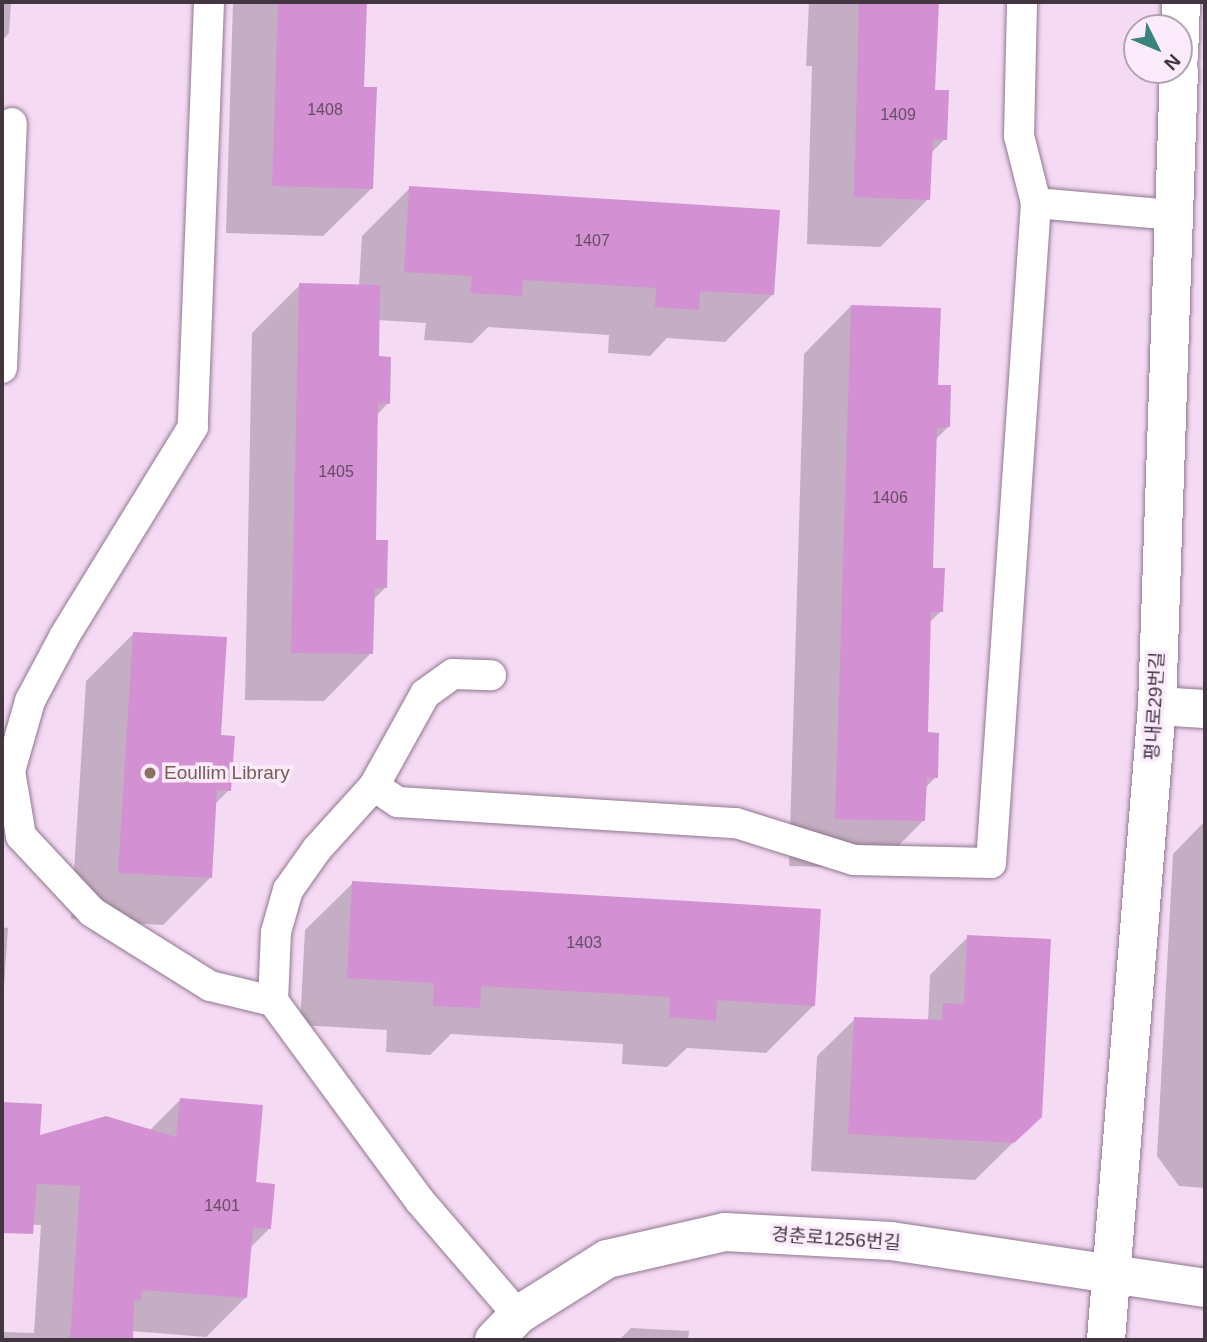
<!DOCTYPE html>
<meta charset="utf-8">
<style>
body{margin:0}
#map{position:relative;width:1207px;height:1342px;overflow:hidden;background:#f5daf4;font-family:Arial,"Noto Sans KR",sans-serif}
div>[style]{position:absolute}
.shadow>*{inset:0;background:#0003}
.building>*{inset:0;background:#d390d2}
.roads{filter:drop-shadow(0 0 2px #90778f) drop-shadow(0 0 2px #90778f)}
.service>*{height:30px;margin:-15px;padding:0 15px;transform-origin:15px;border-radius:15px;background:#fff}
.minor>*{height:38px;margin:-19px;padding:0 19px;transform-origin:19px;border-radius:19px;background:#fff}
.tertiary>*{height:38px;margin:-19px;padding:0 19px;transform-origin:19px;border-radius:19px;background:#fff}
.dots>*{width:19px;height:19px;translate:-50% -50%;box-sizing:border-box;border:4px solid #fcebfb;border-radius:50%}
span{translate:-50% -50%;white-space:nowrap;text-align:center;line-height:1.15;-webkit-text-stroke:7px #fcebfb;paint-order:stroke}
.number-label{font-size:16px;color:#664d65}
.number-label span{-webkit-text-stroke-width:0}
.street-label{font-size:19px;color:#423741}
.education-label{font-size:19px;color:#785e54}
.left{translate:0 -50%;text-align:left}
.frame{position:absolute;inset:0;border:4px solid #423741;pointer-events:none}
.north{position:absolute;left:1123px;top:14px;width:70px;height:70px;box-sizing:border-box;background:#fcebfb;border:2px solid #b2a3b1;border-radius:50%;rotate:133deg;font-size:19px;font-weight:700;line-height:28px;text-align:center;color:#423741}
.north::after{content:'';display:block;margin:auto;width:24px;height:32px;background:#3a827c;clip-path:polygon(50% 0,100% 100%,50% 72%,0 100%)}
</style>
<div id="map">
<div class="shadow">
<div style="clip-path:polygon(2px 2px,11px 2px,9px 33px,2px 41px)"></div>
<div style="clip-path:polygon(233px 2px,365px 2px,362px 89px,371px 189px,323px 236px,226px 233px)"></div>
<div style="clip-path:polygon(809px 2px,937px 2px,933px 91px,945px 139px,930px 154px,928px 199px,880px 247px,807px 244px,812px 66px,806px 66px)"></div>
<div style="clip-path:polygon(410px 188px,773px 294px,725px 342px,667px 338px,650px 356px,608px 353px,609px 335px,488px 327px,472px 343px,424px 340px,426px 323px,378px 320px,378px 358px,388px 403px,376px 416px,374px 542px,385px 588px,373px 600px,371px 653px,324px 701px,245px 700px,252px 333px,300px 285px,359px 286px,362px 236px)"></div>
<div style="clip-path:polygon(851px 306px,936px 386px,948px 427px,935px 440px,931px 570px,941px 611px,929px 623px,926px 734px,936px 777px,924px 789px,923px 821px,876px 868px,789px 866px,804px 354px)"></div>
<div style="clip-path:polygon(133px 634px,219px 736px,229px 790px,215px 804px,210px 878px,163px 925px,71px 919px,86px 681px)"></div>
<div style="clip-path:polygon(1205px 821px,1205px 1188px,1179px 1186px,1157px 1156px,1173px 854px)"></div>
<div style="clip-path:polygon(353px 883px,814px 1005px,766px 1053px,687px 1048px,667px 1067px,622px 1064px,623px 1044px,451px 1034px,430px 1055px,386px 1052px,387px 1030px,300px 1025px,305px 930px)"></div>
<div style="clip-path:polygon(2px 927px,8px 928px,2px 1016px)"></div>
<div style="clip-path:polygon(968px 937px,1040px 1116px,975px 1180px,811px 1171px,817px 1056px,855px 1019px,928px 1022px,930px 975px)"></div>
<div style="clip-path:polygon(180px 1100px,255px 1184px,270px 1228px,250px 1248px,245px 1298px,206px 1337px,131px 1331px,131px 1340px,2px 1340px,2px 1332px,34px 1333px,41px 1225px,2px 1223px,2px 1103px,40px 1105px,38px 1137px,149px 1131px)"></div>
<div style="clip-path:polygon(631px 1328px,689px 1331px,688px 1340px,619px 1340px)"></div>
</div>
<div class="building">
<div style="clip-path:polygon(278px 2px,367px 2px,364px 87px,377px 87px,373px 189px,272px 186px)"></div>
<div style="clip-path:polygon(859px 2px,939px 2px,935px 90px,949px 90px,947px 140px,933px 139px,930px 200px,854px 197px)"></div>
<div style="clip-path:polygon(409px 186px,780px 210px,774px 295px,700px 291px,699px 310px,655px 307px,656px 288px,523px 280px,522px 296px,470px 293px,472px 276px,404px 272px)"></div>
<div style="clip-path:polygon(299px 283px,380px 285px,379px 356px,391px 357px,390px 404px,378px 403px,376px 540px,388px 540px,387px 588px,375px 588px,373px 654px,291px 653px)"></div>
<div style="clip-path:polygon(851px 305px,941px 308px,938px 385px,951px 385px,950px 427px,937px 428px,933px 568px,945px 568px,943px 612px,931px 612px,928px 732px,939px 733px,938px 778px,927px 778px,925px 821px,835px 819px)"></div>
<div style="clip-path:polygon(133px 632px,227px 637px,221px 735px,235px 736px,231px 791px,217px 790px,212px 878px,118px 873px)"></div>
<div style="clip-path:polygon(352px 881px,821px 909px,815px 1006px,717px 1000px,716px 1021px,669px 1017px,670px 997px,481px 986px,480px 1008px,433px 1006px,434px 983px,347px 978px)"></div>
<div style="clip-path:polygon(967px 935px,1051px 939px,1042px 1117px,1014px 1143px,848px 1134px,854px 1017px,942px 1020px,943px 1003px,964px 1004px)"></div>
<div style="clip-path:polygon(180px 1098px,263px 1105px,256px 1182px,275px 1184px,271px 1229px,253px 1228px,247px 1298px,142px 1290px,141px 1301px,134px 1300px,133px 1340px,70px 1340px,80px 1186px,37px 1184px,33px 1234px,2px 1233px,2px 1102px,42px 1104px,40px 1135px,106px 1116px,176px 1137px)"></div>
</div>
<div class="roads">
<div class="service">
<div style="left:209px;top:2px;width:425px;rotate:92.2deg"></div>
<div style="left:193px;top:427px;width:246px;rotate:121.6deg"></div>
<div style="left:64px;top:637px;width:72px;rotate:118deg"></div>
<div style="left:30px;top:701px;width:73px;rotate:105.9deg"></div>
<div style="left:10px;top:771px;width:66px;rotate:80.4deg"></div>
<div style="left:21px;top:836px;width:104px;rotate:46.9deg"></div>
<div style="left:92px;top:912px;width:139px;rotate:32.1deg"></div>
<div style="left:210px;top:986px;width:65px;rotate:13.4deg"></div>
<div style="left:273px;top:1001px;width:248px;rotate:53.7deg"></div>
<div style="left:420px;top:1201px;width:150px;rotate:49.3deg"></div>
<div style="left:1036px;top:203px;width:139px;rotate:5deg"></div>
<div style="left:2px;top:368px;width:245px;rotate:-87.7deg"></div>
<div style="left:374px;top:786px;width:29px;rotate:34deg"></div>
<div style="left:398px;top:802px;width:339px;rotate:3.6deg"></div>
<div style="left:736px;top:823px;width:124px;rotate:17.4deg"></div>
<div style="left:854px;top:860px;width:137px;rotate:1.3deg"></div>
<div style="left:991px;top:863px;width:662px;rotate:-86.1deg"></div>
<div style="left:1036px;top:203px;width:69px;rotate:-104.2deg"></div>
<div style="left:1019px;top:136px;width:134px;rotate:-88.7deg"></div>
<div style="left:273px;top:1001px;width:69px;rotate:-87.5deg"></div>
<div style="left:276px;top:932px;width:44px;rotate:-74.1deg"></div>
<div style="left:288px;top:890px;width:50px;rotate:-54.7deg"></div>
<div style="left:317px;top:849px;width:85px;rotate:-47.9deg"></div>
<div style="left:374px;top:786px;width:105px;rotate:-61deg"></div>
<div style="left:425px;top:694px;width:34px;rotate:-36deg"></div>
<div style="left:453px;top:674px;width:38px;rotate:2deg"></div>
</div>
<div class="minor">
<div style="left:1179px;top:57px;width:55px;rotate:-87.9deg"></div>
<div style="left:1157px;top:706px;width:48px;rotate:3.6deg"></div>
<div style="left:1106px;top:1340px;width:636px;rotate:-85.4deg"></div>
<div style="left:1157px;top:706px;width:636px;rotate:-88.02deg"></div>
</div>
<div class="tertiary">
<div style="left:494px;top:1340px;width:35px;rotate:-46deg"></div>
<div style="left:518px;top:1315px;width:105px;rotate:-32.2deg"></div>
<div style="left:607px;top:1259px;width:121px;rotate:-12.9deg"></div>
<div style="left:725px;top:1232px;width:166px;rotate:3.1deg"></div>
<div style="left:891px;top:1241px;width:317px;rotate:8.5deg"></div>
</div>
</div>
<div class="dots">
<div style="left:150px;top:773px;background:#8d6e63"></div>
</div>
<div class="number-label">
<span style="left:325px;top:110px">1408</span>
<span style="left:898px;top:115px">1409</span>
<span style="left:592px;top:241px">1407</span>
<span style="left:336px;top:472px">1405</span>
<span style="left:890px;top:498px">1406</span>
<span style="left:584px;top:943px">1403</span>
<span style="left:222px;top:1206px">1401</span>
</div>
<div class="street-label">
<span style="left:1155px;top:706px;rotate:-87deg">평내로29번길</span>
<span style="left:836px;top:1239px;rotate:4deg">경춘로1256번길</span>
</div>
<div class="education-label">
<span class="left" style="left:164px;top:773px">Eoullim Library</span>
</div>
<div class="frame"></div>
<div class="north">N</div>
</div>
